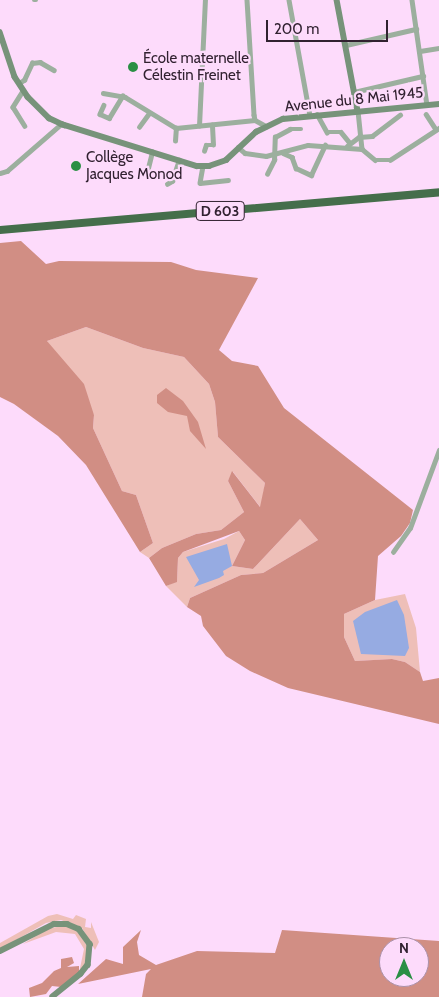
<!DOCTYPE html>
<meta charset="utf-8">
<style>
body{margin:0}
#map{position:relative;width:439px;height:997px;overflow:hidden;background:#fddbfb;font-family:Cabin,sans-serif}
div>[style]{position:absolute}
.green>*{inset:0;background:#eebfb8}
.forest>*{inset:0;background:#d18e84}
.water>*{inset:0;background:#96abe2}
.street>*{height:4.5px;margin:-2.25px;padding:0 2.25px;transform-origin:2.25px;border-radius:2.25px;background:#9caf9e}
.secondary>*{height:5.5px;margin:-2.75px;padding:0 2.75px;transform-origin:2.75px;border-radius:2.75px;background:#77937a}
.highway>*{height:8px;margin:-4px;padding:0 4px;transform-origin:4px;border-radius:4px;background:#456e4b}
.dots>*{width:14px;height:14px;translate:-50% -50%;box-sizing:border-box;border:2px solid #fddbfb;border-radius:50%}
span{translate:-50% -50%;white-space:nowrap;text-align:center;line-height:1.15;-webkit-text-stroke:4.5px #fddbfb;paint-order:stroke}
.shield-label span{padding:1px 4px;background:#fddbfb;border:1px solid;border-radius:4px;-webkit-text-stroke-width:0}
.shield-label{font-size:14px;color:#312130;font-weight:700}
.poi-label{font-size:15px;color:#312130}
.left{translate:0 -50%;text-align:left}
.street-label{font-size:15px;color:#312130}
.north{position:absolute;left:379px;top:937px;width:50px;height:50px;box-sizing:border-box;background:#fddbfb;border:1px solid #ab91aa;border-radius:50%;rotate:0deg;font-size:14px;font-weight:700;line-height:20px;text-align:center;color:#312130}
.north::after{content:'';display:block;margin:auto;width:18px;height:22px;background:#2a8f44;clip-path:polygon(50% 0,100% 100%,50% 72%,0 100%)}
.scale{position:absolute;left:266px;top:20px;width:122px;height:22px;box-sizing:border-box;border:2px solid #312130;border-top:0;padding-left:6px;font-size:15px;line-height:18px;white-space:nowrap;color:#312130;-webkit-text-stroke:4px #fddbfb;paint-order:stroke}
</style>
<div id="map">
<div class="green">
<div style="clip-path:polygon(86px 327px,143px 348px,184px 357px,209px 384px,215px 402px,218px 437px,265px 483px,261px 508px,233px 472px,228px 481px,244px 512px,221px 530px,196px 534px,162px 548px,149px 558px,140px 552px,153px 543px,136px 495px,122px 491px,93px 428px,94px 415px,47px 341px)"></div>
<div style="clip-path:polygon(300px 519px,318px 540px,263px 573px,241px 575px,190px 598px,187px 607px,166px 586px,177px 581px,178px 558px,183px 552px,224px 539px,239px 531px,245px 540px,232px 566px,253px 569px)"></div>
<div style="clip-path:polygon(405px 594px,416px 628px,420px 672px,405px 662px,392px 659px,355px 661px,344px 637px,344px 614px,375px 600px)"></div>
<div style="clip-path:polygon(57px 914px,73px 919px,76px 915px,86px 919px,85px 927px,91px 928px,91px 922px,99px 942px,95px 950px,82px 928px,61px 920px,46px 923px,0 949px,0 943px,48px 916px)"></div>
<div style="clip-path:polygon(65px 926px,76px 930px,88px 947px,86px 964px,79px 973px,84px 949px,75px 934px,56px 932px,23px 944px,49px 928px)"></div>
</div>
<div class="forest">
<div style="clip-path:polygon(21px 241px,46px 264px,59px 261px,171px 262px,196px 270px,258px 278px,219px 350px,232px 361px,258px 366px,284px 408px,413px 510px,410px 523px,401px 536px,378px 556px,375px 600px,344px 614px,344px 637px,355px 661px,392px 659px,405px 662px,420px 672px,423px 681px,439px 678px,439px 724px,288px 688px,250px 671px,226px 656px,203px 626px,201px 616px,187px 607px,190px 598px,241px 575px,263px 573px,318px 540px,300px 519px,253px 569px,232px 566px,245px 540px,239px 531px,183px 552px,178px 558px,177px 582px,166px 586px,149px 558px,162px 548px,196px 534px,221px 530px,244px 512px,228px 481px,232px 471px,260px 507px,265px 483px,218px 437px,215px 402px,209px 384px,184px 357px,143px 348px,86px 327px,47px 341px,84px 384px,94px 415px,93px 428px,122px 491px,136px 495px,153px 543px,140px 552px,86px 465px,58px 436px,14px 404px,0 397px,0 243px)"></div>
<div style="clip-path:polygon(166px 388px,183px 401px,198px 422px,206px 449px,190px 431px,187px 416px,168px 412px,157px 403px,157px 395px)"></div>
<div style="clip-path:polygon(evenodd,141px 930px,137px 942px,139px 955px,156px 965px,197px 951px,275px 953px,282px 930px,439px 941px,439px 997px,142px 997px,146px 974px,151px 969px,78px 984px,106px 959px,123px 964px,123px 947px,141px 930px,389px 947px,419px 947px,419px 977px,389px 977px,389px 947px)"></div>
<div style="clip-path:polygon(72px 957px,74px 963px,67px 967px,79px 966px,79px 973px,61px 987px,52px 986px,46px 994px,30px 997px,29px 988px,42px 983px,54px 971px,61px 968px,61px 959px)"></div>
</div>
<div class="water">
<div style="clip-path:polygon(227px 544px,232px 566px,223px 571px,224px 575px,219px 578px,194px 587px,199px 580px,186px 557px)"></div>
<div style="clip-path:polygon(397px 600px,404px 615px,409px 648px,405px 656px,361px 654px,353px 621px,365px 612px)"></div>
</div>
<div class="street">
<div style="left:34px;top:0;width:2px"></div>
<div style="left:247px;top:0;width:115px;rotate:86.5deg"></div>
<div style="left:254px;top:115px;width:5px;rotate:79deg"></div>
<div style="left:255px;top:120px;width:13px;rotate:29deg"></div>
<div style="left:289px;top:0;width:117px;rotate:79.7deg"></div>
<div style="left:412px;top:0;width:106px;rotate:81.9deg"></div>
<div style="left:346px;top:45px;width:72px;rotate:-12.9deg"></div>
<div style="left:420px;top:51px;width:19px;rotate:-9deg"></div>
<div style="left:19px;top:83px;width:6px;rotate:-31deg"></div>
<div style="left:24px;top:80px;width:19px;rotate:-65deg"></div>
<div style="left:32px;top:63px;width:8px;rotate:-7deg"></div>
<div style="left:40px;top:62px;width:16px;rotate:30deg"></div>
<div style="left:23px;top:91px;width:19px;rotate:122deg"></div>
<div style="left:13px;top:107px;width:22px;rotate:58deg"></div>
<div style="left:354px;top:92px;width:71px;rotate:-13.1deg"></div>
<div style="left:103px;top:93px;width:22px;rotate:10deg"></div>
<div style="left:125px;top:97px;width:60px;rotate:31.3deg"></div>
<div style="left:176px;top:128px;width:79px;rotate:-5.8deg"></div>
<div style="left:104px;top:105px;width:10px;rotate:114deg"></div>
<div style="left:100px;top:114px;width:10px;rotate:24deg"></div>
<div style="left:109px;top:118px;width:26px;rotate:-59deg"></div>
<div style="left:358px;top:111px;width:38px;rotate:84deg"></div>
<div style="left:362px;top:149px;width:17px;rotate:40deg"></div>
<div style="left:375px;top:160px;width:15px"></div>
<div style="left:390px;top:160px;width:59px;rotate:-33.1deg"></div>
<div style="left:317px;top:114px;width:21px;rotate:61deg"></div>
<div style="left:327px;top:132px;width:14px"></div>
<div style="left:341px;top:132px;width:14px;rotate:51deg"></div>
<div style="left:426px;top:114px;width:17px;rotate:57deg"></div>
<div style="left:199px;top:126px;width:126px;rotate:-87.3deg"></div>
<div style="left:139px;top:127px;width:17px;rotate:-54deg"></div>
<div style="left:175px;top:141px;width:13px;rotate:-86deg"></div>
<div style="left:347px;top:146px;width:15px;rotate:-37deg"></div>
<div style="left:359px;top:137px;width:13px;rotate:-4deg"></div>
<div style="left:372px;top:136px;width:35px;rotate:-37deg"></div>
<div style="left:238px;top:147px;width:9px;rotate:41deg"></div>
<div style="left:245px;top:153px;width:21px;rotate:8deg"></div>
<div style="left:266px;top:156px;width:43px;rotate:-14.7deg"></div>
<div style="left:308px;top:145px;width:54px;rotate:4.2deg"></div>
<div style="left:204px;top:151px;width:6px;rotate:-72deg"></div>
<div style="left:206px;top:145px;width:7px"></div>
<div style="left:213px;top:145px;width:20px;rotate:-93deg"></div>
<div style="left:283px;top:153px;width:10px;rotate:24deg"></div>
<div style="left:292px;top:157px;width:12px;rotate:70deg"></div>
<div style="left:296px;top:168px;width:17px;rotate:25deg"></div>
<div style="left:311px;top:175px;width:33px;rotate:-65deg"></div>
<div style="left:203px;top:166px;width:17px;rotate:100deg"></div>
<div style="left:200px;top:183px;width:28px;rotate:-6deg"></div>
<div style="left:0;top:173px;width:7px;rotate:-16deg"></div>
<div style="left:7px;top:171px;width:72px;rotate:-41deg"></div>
<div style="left:267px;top:174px;width:16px;rotate:-63deg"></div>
<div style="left:274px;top:160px;width:23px;rotate:-88deg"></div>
<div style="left:275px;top:137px;width:17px;rotate:-28deg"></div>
<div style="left:290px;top:129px;width:11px"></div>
<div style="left:146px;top:176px;width:25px;rotate:-76deg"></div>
<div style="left:167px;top:184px;width:6px;rotate:-31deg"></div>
<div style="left:172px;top:181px;width:22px;rotate:-72deg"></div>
<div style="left:393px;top:552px;width:29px;rotate:-55deg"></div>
<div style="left:410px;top:528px;width:83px;rotate:-69.6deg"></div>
</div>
<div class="secondary">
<div style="left:337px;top:0;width:113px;rotate:79.3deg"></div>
<div style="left:0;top:32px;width:47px;rotate:71.6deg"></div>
<div style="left:15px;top:77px;width:24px;rotate:57deg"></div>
<div style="left:28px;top:97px;width:30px;rotate:45deg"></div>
<div style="left:49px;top:118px;width:17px;rotate:25deg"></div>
<div style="left:61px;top:124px;width:142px;rotate:17.2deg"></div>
<div style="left:197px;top:166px;width:12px"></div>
<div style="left:209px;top:166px;width:18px;rotate:-19deg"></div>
<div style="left:226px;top:160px;width:41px;rotate:-43deg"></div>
<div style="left:256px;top:132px;width:30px;rotate:-26deg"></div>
<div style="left:283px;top:119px;width:157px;rotate:-5.5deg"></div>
<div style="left:0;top:951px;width:60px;rotate:-26.6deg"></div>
<div style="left:54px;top:924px;width:13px"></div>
<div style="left:67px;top:924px;width:13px;rotate:23deg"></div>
<div style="left:79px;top:929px;width:19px;rotate:54deg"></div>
<div style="left:90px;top:944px;width:21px;rotate:95deg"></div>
<div style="left:88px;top:965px;width:11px;rotate:128deg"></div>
<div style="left:81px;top:974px;width:36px;rotate:141deg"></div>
</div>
<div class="highway">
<div style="left:0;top:230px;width:441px;rotate:-4.9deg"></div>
</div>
<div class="dots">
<div style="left:133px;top:67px;background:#2a8f44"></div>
<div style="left:76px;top:166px;background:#2a8f44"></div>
</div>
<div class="shield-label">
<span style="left:220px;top:211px">D 603</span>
</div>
<div class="poi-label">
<span class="left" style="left:143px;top:67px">École maternelle<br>Célestin Freinet</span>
<span class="left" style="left:86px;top:166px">Collège<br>Jacques Monod</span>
</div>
<div class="street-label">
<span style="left:354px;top:100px;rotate:-6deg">Avenue du 8 Mai 1945</span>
</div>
<div class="north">N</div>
<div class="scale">200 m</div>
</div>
